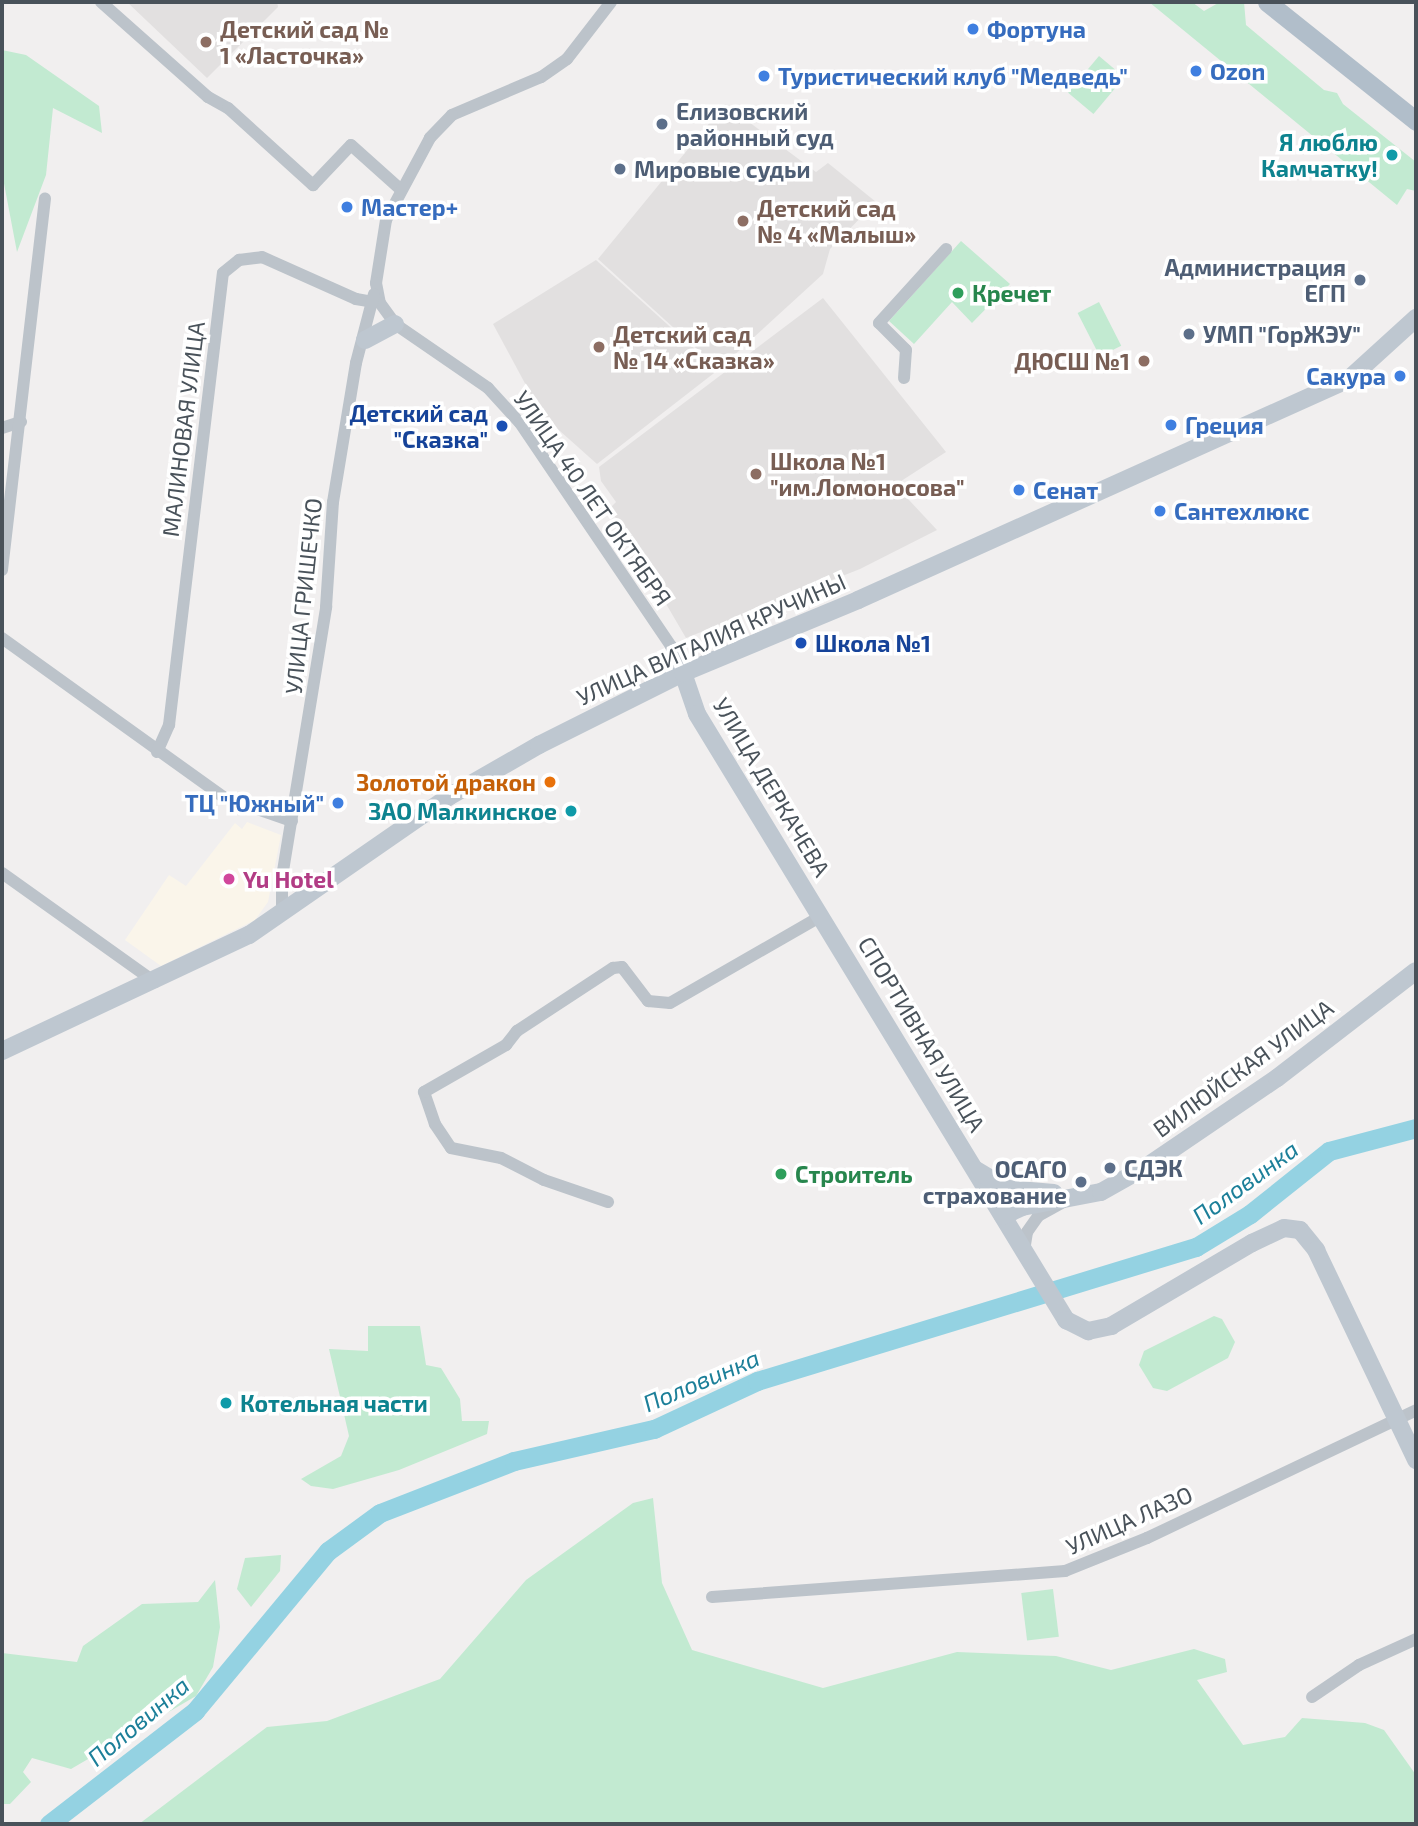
<!DOCTYPE html>
<meta charset="utf-8">
<style>
body{margin:0}
#map{position:relative;width:1418px;height:1826px;overflow:hidden;background:#f1efef;font-family:"Exo 2",sans-serif}
div>[style]{position:absolute}
.commercial>*{inset:0;background:#faf5ea}
.education>*{inset:0;background:#e2e0e0}
.green>*{inset:0;background:#c2ead1;transform-origin:0 0}
.river>*{height:19px;margin:-9.5px;padding:0 9.5px;transform-origin:9.5px;border-radius:9.5px;background:#94d2e2}
.street>*{height:12px;margin:-6px;padding:0 6px;transform-origin:6px;border-radius:6px;background:#bcc3ca}
.secondary>*{height:18px;margin:-9px;padding:0 9px;transform-origin:9px;border-radius:9px;background:#bec7d0}
.primary>*{height:19px;margin:-9.5px;padding:0 9.5px;transform-origin:9.5px;border-radius:9.5px;background:#b1beca}
.dots>*{width:19px;height:19px;translate:-50% -50%;box-sizing:border-box;border:4px solid #fff;border-radius:50%}
span{translate:-50% -50%;white-space:nowrap;text-align:center;line-height:1.15;-webkit-text-stroke:7px #fff;paint-order:stroke}
.education-label{font-size:23px;color:#785e54;font-weight:700}
.left{translate:0 -50%;text-align:left}
.right{translate:-100% -50%;text-align:right}
.shop-label{font-size:23px;color:#366cbe;font-weight:700}
.service-label{font-size:23px;color:#4e5e75;font-weight:700}
.culture-label{font-size:23px;color:#0d838f;font-weight:700}
.leisure-label{font-size:23px;color:#27864d;font-weight:700}
.transit-label{font-size:23px;color:#164399;font-weight:700}
.street-label{font-size:23px;color:#49525a}
.food-label{font-size:23px;color:#c56008;font-weight:700}
.hotel-label{font-size:23px;color:#b23c85;font-weight:700}
.water-label{font-size:24px;color:#1c7f99;font-style:italic}
.frame{position:absolute;inset:0;border:4px solid #49525a;pointer-events:none}
</style>
<div id="map">
<div class="commercial">
<div style="clip-path:polygon(247px 822px,281px 835px,268px 902px,255px 920px,161px 966px,125px 940px,169px 875px,186px 886px,235px 823px,242px 829px)"></div>
</div>
<div class="education">
<div style="clip-path:polygon(127px 2px,277px 2px,278px 7px,207px 78px)"></div>
<div style="clip-path:polygon(725px 104px,816px 172px,828px 163px,876px 202px,830px 249px,823px 274px,719px 369px,598px 259px)"></div>
<div style="clip-path:polygon(596px 260px,718px 370px,597px 464px,542px 415px,493px 324px)"></div>
<div style="clip-path:polygon(823px 298px,946px 452px,895px 485px,937px 530px,860px 569px,686px 638px,610px 508px,616px 502px,601px 481px,599px 467px)"></div>
</div>
<div class="green">
<div style="clip-path:polygon(1149px 2px,1192px 2px,1204px 11px,1220px 2px,1244px 2px,1246px 25px,1324px 90px,1337px 93px,1343px 104px,1416px 162px,1416px 191px,1407px 189px,1397px 205px)"></div>
<div style="clip-path:polygon(2px 50px,26px 55px,99px 106px,102px 133px,53px 108px,46px 175px,17px 252px,2px 173px)"></div>
<div style="left:1099px;top:56px;width:33px;height:48px;rotate:40deg"></div>
<div style="clip-path:polygon(961px 241px,1010px 284px,972px 323px,952px 302px,914px 344px,889px 321px)"></div>
<div style="left:1099px;top:302px;width:49px;height:24px;rotate:63deg"></div>
<div style="clip-path:polygon(1214px 1316px,1222px 1319px,1235px 1342px,1228px 1358px,1167px 1391px,1153px 1388px,1139px 1365px,1144px 1351px)"></div>
<div style="clip-path:polygon(368px 1326px,420px 1326px,426px 1365px,441px 1368px,460px 1399px,462px 1421px,489px 1421px,487px 1434px,399px 1470px,333px 1489px,311px 1486px,301px 1479px,341px 1456px,349px 1436px,329px 1349px,368px 1351px)"></div>
<div style="clip-path:polygon(653px 1498px,662px 1583px,692px 1650px,823px 1688px,957px 1652px,1056px 1656px,1111px 1670px,1194px 1649px,1225px 1659px,1227px 1672px,1197px 1680px,1243px 1745px,1285px 1737px,1302px 1718px,1365px 1723px,1384px 1730px,1416px 1775px,1416px 1824px,139px 1824px,267px 1727px,327px 1721px,440px 1679px,526px 1580px,633px 1503px)"></div>
<div style="clip-path:polygon(281px 1555px,280px 1571px,251px 1607px,237px 1589px,245px 1558px)"></div>
<div style="clip-path:polygon(215px 1580px,220px 1627px,213px 1667px,196px 1696px,71px 1769px,32px 1758px,23px 1772px,31px 1782px,10px 1804px,2px 1804px,2px 1653px,77px 1662px,83px 1646px,142px 1604px,198px 1602px)"></div>
<div style="left:1053px;top:1589px;width:48px;height:32px;rotate:83deg"></div>
</div>
<div class="river">
<div style="left:49px;top:1824px;width:185px;rotate:-37.7deg"></div>
<div style="left:195px;top:1711px;width:208px;rotate:-50.3deg"></div>
<div style="left:328px;top:1551px;width:64px;rotate:-36.2deg"></div>
<div style="left:380px;top:1513px;width:144px;rotate:-21.2deg"></div>
<div style="left:514px;top:1461px;width:144px;rotate:-12.9deg"></div>
<div style="left:654px;top:1429px;width:114px;rotate:-25deg"></div>
<div style="left:757px;top:1381px;width:459px;rotate:-17deg"></div>
<div style="left:1196px;top:1247px;width:63px;rotate:-31.4deg"></div>
<div style="left:1250px;top:1214px;width:101px;rotate:-38.6deg"></div>
<div style="left:1329px;top:1151px;width:90px;rotate:-14.8deg"></div>
</div>
<div class="street">
<div style="left:101px;top:2px;width:143px;rotate:41.6deg"></div>
<div style="left:208px;top:97px;width:23px;rotate:29deg"></div>
<div style="left:228px;top:108px;width:115px;rotate:42.2deg"></div>
<div style="left:313px;top:185px;width:55px;rotate:-46.5deg"></div>
<div style="left:351px;top:145px;width:66px;rotate:41.9deg"></div>
<div style="left:611px;top:2px;width:72px;rotate:127.7deg"></div>
<div style="left:567px;top:59px;width:32px;rotate:145deg"></div>
<div style="left:541px;top:77px;width:97px;rotate:156.9deg"></div>
<div style="left:452px;top:115px;width:32px;rotate:134deg"></div>
<div style="left:430px;top:138px;width:93px;rotate:118.2deg"></div>
<div style="left:386px;top:220px;width:64px;rotate:99deg"></div>
<div style="left:376px;top:283px;width:20px;rotate:79deg"></div>
<div style="left:380px;top:303px;width:26px;rotate:54deg"></div>
<div style="left:395px;top:324px;width:113px;rotate:34.5deg"></div>
<div style="left:488px;top:388px;width:47px;rotate:47.6deg"></div>
<div style="left:520px;top:423px;width:269px;rotate:55.9deg"></div>
<div style="left:671px;top:646px;width:30px;rotate:66deg"></div>
<div style="left:904px;top:378px;width:28px;rotate:-86deg"></div>
<div style="left:906px;top:350px;width:38px;rotate:-135deg"></div>
<div style="left:879px;top:323px;width:100px;rotate:-47.8deg"></div>
<div style="left:2px;top:428px;width:20px;rotate:-18deg"></div>
<div style="left:2px;top:570px;width:374px;rotate:-83.4deg"></div>
<div style="left:2px;top:638px;width:272px;rotate:35.7deg"></div>
<div style="left:223px;top:797px;width:73px;rotate:19.2deg"></div>
<div style="left:157px;top:752px;width:30px;rotate:-66deg"></div>
<div style="left:169px;top:725px;width:455px;rotate:-83.2deg"></div>
<div style="left:223px;top:273px;width:21px;rotate:-39deg"></div>
<div style="left:239px;top:260px;width:23px;rotate:-7deg"></div>
<div style="left:262px;top:257px;width:103px;rotate:24.1deg"></div>
<div style="left:356px;top:299px;width:17px;rotate:10deg"></div>
<div style="left:2px;top:873px;width:188px;rotate:35.5deg"></div>
<div style="left:282px;top:915px;width:38px;rotate:-90deg"></div>
<div style="left:282px;top:877px;width:274px;rotate:-80.7deg"></div>
<div style="left:326px;top:607px;width:105px;rotate:-86.2deg"></div>
<div style="left:333px;top:502px;width:141px;rotate:-80.6deg"></div>
<div style="left:356px;top:363px;width:71px;rotate:-75.4deg"></div>
<div style="left:608px;top:1202px;width:68px;rotate:-161deg"></div>
<div style="left:544px;top:1180px;width:48px;rotate:-152.9deg"></div>
<div style="left:501px;top:1158px;width:51px;rotate:-168.7deg"></div>
<div style="left:451px;top:1148px;width:29px;rotate:-124deg"></div>
<div style="left:435px;top:1124px;width:34px;rotate:-109deg"></div>
<div style="left:424px;top:1092px;width:95px;rotate:-29.8deg"></div>
<div style="left:506px;top:1045px;width:18px;rotate:-52deg"></div>
<div style="left:517px;top:1031px;width:115px;rotate:-33.3deg"></div>
<div style="left:613px;top:968px;width:9px;rotate:-6deg"></div>
<div style="left:622px;top:967px;width:43px;rotate:52.6deg"></div>
<div style="left:648px;top:1001px;width:22px;rotate:5deg"></div>
<div style="left:670px;top:1003px;width:174px;rotate:-29.9deg"></div>
<div style="left:1024px;top:1251px;width:19px;rotate:-81deg"></div>
<div style="left:1027px;top:1232px;width:19px;rotate:-55deg"></div>
<div style="left:1038px;top:1216px;width:31px;rotate:-29deg"></div>
<div style="left:712px;top:1597px;width:354px;rotate:-4.2deg"></div>
<div style="left:1065px;top:1571px;width:88px;rotate:-21.9deg"></div>
<div style="left:1147px;top:1538px;width:298px;rotate:-25.4deg"></div>
<div style="left:1312px;top:1697px;width:57px;rotate:-34.2deg"></div>
<div style="left:1359px;top:1665px;width:63px;rotate:-24.5deg"></div>
</div>
<div class="secondary">
<div style="left:365px;top:340px;width:34px;rotate:-28deg"></div>
<div style="left:683px;top:673px;width:43px;rotate:71.1deg"></div>
<div style="left:697px;top:714px;width:710px;rotate:58.66deg"></div>
<div style="left:1066px;top:1320px;width:25px;rotate:27deg"></div>
<div style="left:1088px;top:1331px;width:24px;rotate:-12deg"></div>
<div style="left:1111px;top:1326px;width:164px;rotate:-30.5deg"></div>
<div style="left:1252px;top:1243px;width:35px;rotate:-25deg"></div>
<div style="left:1284px;top:1228px;width:16px;rotate:7deg"></div>
<div style="left:1300px;top:1230px;width:26px;rotate:51deg"></div>
<div style="left:1316px;top:1250px;width:233px;rotate:64.5deg"></div>
<div style="left:2px;top:1051px;width:273px;rotate:-25.2deg"></div>
<div style="left:249px;top:935px;width:244px;rotate:-34.7deg"></div>
<div style="left:450px;top:796px;width:103px;rotate:-29.8deg"></div>
<div style="left:539px;top:745px;width:161px;rotate:-26.6deg"></div>
<div style="left:683px;top:673px;width:190px;rotate:-22.6deg"></div>
<div style="left:858px;top:600px;width:538px;rotate:-24.23deg"></div>
<div style="left:1349px;top:379px;width:91px;rotate:-42.3deg"></div>
<div style="left:976px;top:1170px;width:37px;rotate:31deg"></div>
<div style="left:1008px;top:1189px;width:46px;rotate:5deg"></div>
<div style="left:1003px;top:1216px;width:21px;rotate:-25deg"></div>
<div style="left:1022px;top:1207px;width:80px;rotate:-10.8deg"></div>
<div style="left:1101px;top:1192px;width:55px;rotate:-29.4deg"></div>
<div style="left:1149px;top:1165px;width:155px;rotate:-34.2deg"></div>
<div style="left:1277px;top:1078px;width:175px;rotate:-37.6deg"></div>
</div>
<div class="primary">
<div style="left:1267px;top:2px;width:191px;rotate:38.6deg"></div>
</div>
<div class="dots">
<div style="left:973px;top:29px;background:#3f7fe0"></div>
<div style="left:206px;top:42px;background:#8d6e63"></div>
<div style="left:1196px;top:71px;background:#3f7fe0"></div>
<div style="left:764px;top:76px;background:#3f7fe0"></div>
<div style="left:662px;top:124px;background:#5c6f8a"></div>
<div style="left:1392px;top:155px;background:#0f9aa8"></div>
<div style="left:620px;top:169px;background:#5c6f8a"></div>
<div style="left:347px;top:207px;background:#3f7fe0"></div>
<div style="left:743px;top:221px;background:#8d6e63"></div>
<div style="left:1360px;top:280px;background:#5c6f8a"></div>
<div style="left:958px;top:293px;background:#2e9e5b"></div>
<div style="left:1189px;top:334px;background:#5c6f8a"></div>
<div style="left:599px;top:347px;background:#8d6e63"></div>
<div style="left:1144px;top:361px;background:#8d6e63"></div>
<div style="left:1400px;top:376px;background:#3f7fe0"></div>
<div style="left:1171px;top:425px;background:#3f7fe0"></div>
<div style="left:502px;top:426px;background:#1a4fb4"></div>
<div style="left:756px;top:474px;background:#8d6e63"></div>
<div style="left:1019px;top:490px;background:#3f7fe0"></div>
<div style="left:1160px;top:511px;background:#3f7fe0"></div>
<div style="left:801px;top:643px;background:#1a4fb4"></div>
<div style="left:550px;top:782px;background:#e8710a"></div>
<div style="left:338px;top:803px;background:#3f7fe0"></div>
<div style="left:571px;top:811px;background:#0f9aa8"></div>
<div style="left:229px;top:879px;background:#d1479c"></div>
<div style="left:1110px;top:1168px;background:#5c6f8a"></div>
<div style="left:781px;top:1174px;background:#2e9e5b"></div>
<div style="left:1081px;top:1182px;background:#5c6f8a"></div>
<div style="left:226px;top:1403px;background:#0f9aa8"></div>
</div>
<div class="education-label">
<span class="left" style="left:220px;top:42px">Детский сад №<br>1 «Ласточка»</span>
<span class="left" style="left:757px;top:221px">Детский сад<br>№ 4 «Малыш»</span>
<span class="left" style="left:613px;top:347px">Детский сад<br>№ 14 «Сказка»</span>
<span class="right" style="left:1130px;top:361px">ДЮСШ №1</span>
<span class="left" style="left:770px;top:474px">Школа №1<br>"им.Ломоносова"</span>
</div>
<div class="shop-label">
<span class="left" style="left:987px;top:29px">Фортуна</span>
<span class="left" style="left:1210px;top:71px">Ozon</span>
<span class="left" style="left:778px;top:76px">Туристический клуб "Медведь"</span>
<span class="left" style="left:361px;top:207px">Мастер+</span>
<span class="right" style="left:1386px;top:376px">Сакура</span>
<span class="left" style="left:1185px;top:425px">Греция</span>
<span class="left" style="left:1033px;top:490px">Сенат</span>
<span class="left" style="left:1174px;top:511px">Сантехлюкс</span>
<span class="right" style="left:324px;top:803px">ТЦ "Южный"</span>
</div>
<div class="service-label">
<span class="left" style="left:676px;top:124px">Елизовский<br>районный суд</span>
<span class="left" style="left:634px;top:169px">Мировые судьи</span>
<span class="right" style="left:1346px;top:280px">Администрация<br>ЕГП</span>
<span class="left" style="left:1203px;top:334px">УМП "ГорЖЭУ"</span>
<span class="left" style="left:1124px;top:1168px">СДЭК</span>
<span class="right" style="left:1067px;top:1182px">ОСАГО<br>страхование</span>
</div>
<div class="culture-label">
<span class="right" style="left:1378px;top:155px">Я люблю<br>Камчатку!</span>
<span class="right" style="left:557px;top:811px">ЗАО Малкинское</span>
<span class="left" style="left:240px;top:1403px">Котельная части</span>
</div>
<div class="leisure-label">
<span class="left" style="left:972px;top:293px">Кречет</span>
<span class="left" style="left:795px;top:1174px">Строитель</span>
</div>
<div class="transit-label">
<span class="right" style="left:488px;top:426px">Детский сад<br>"Сказка"</span>
<span class="left" style="left:815px;top:643px">Школа №1</span>
</div>
<div class="street-label">
<span style="left:183px;top:429px;rotate:-83deg">МАЛИНОВАЯ УЛИЦА</span>
<span style="left:593px;top:498px;rotate:55deg">УЛИЦА 40 ЛЕТ ОКТЯБРЯ</span>
<span style="left:303px;top:596px;rotate:-84deg">УЛИЦА ГРИШЕЧКО</span>
<span style="left:711px;top:639px;rotate:-24deg">УЛИЦА ВИТАЛИЯ КРУЧИНЫ</span>
<span style="left:772px;top:787px;rotate:59deg">УЛИЦА ДЕРКАЧЕВА</span>
<span style="left:922px;top:1034px;rotate:59deg">СПОРТИВНАЯ УЛИЦА</span>
<span style="left:1243px;top:1068px;rotate:-36deg">ВИЛЮЙСКАЯ УЛИЦА</span>
<span style="left:1129px;top:1520px;rotate:-24deg">УЛИЦА ЛАЗО</span>
</div>
<div class="food-label">
<span class="right" style="left:536px;top:782px">Золотой дракон</span>
</div>
<div class="hotel-label">
<span class="left" style="left:243px;top:879px">Yu Hotel</span>
</div>
<div class="water-label">
<span style="left:1245px;top:1182px;rotate:-36deg">Половинка</span>
<span style="left:701px;top:1380px;rotate:-23deg">Половинка</span>
<span style="left:138px;top:1721px;rotate:-40deg">Половинка</span>
</div>
<div class="frame"></div>
</div>
